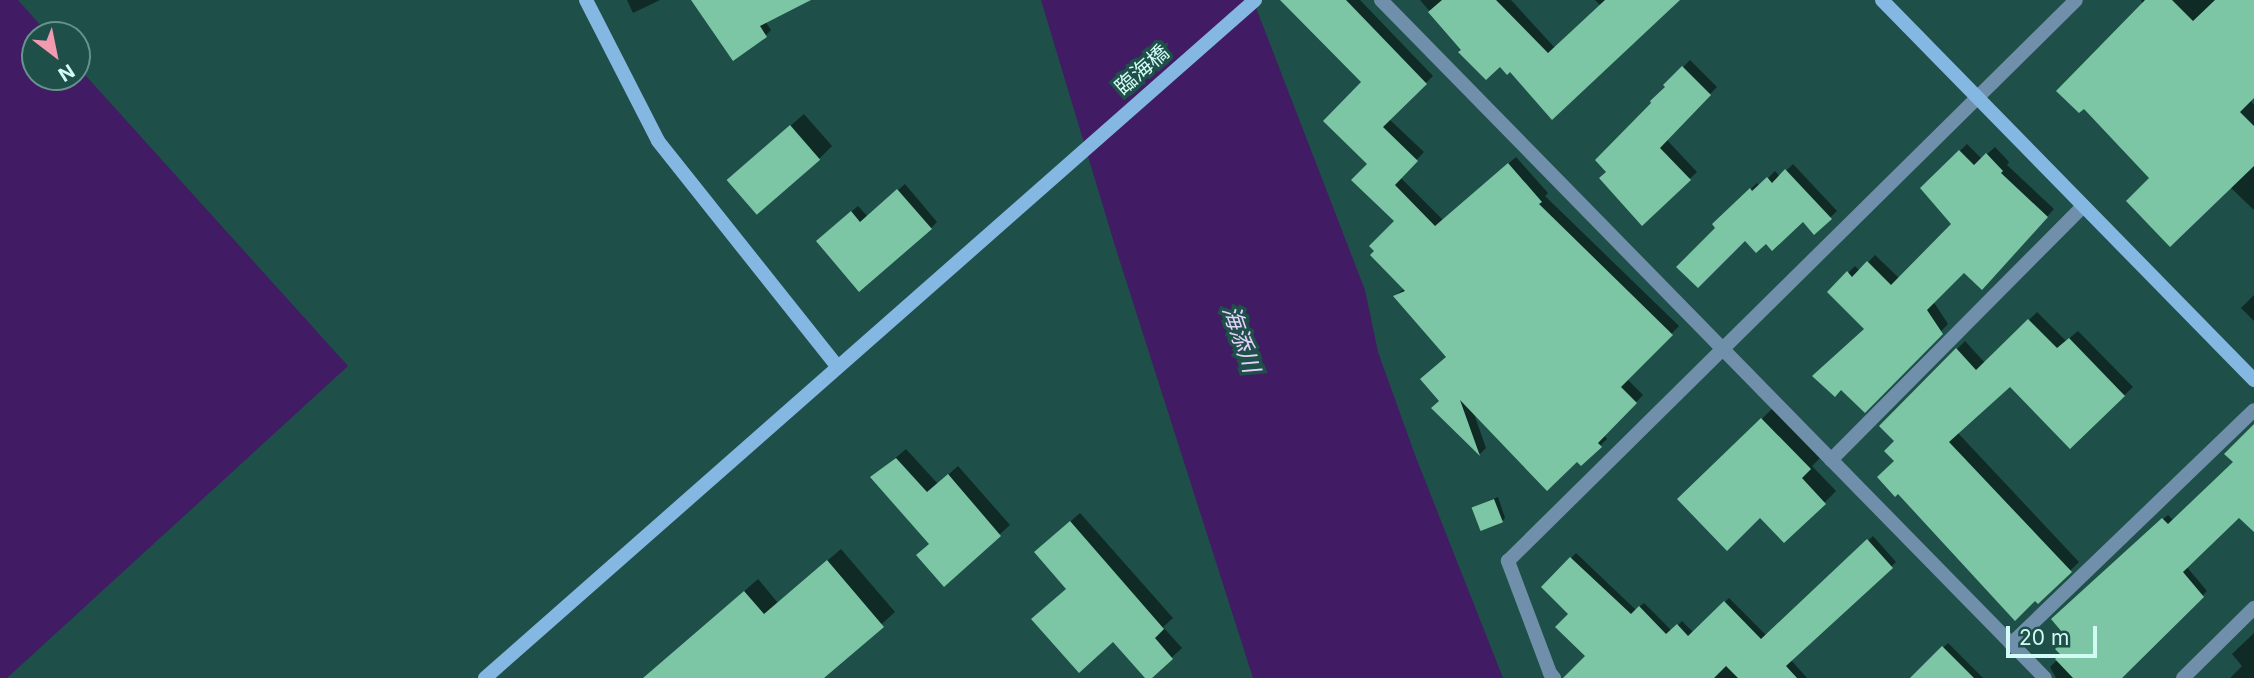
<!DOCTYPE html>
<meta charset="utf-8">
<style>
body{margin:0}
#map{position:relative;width:2254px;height:678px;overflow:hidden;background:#1e4f48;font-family:Inter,"Noto Sans JP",sans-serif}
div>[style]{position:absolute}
.water>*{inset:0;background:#411b63}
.shadow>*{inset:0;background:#0007}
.building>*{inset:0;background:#7cc6a5;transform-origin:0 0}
.street>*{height:14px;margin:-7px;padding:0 7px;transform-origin:7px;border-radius:7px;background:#6f8faa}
.secondary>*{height:14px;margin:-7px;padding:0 7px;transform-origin:7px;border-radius:7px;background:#84b8e3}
span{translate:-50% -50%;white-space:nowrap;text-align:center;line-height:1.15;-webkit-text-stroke:7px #1e4f48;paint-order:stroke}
.street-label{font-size:21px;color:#d1fbf4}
.water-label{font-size:23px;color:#e4d2fd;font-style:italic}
.north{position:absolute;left:21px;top:21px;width:70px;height:70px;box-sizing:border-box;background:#1e4f48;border:2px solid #66948d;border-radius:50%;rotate:148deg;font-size:19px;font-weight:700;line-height:28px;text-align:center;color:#d1fbf4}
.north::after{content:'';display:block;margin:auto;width:24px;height:32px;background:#f29aaf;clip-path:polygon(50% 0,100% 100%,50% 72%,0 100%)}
.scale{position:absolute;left:2006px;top:626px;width:91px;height:32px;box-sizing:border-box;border:4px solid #d1fbf4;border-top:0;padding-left:9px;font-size:21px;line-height:24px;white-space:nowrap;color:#d1fbf4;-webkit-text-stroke:5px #1e4f48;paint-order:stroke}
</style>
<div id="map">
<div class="water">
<div style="clip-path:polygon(0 0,18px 0,49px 35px,35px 35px,35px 77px,77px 77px,77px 66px,348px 366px,7px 678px,0 678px)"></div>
<div style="clip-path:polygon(1041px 0,1253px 0,1365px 290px,1378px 352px,1415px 455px,1503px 678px,1253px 678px,1115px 246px)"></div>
</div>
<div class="shadow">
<div style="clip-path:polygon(627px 0,660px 0,633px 13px)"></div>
<div style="clip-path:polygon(693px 0,807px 0,765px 21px,771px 30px,766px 35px)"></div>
<div style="clip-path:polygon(1303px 0,1360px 0,1433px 76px,1389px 119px,1424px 152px,1400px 177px,1443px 220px,1516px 157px,1548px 193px,1545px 196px,1679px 326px,1627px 379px,1643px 395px,1604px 435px,1607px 439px,1581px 464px,1473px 411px,1486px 448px,1480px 454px,1434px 408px,1441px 401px,1447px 357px,1395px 296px,1405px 288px,1396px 221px,1369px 164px,1364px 82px)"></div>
<div style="clip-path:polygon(1420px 0,1511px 0,1555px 48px,1601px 6px,1595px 0,1677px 0,1510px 69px,1463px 50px)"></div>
<div style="clip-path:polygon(2141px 0,2254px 0,2254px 96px,2250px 100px,2254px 105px,2254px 210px,2230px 187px)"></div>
<div style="clip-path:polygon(1690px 60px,1717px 87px,1666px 139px,1697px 172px,1642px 224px,1666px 85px)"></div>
<div style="clip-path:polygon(804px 114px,832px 146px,819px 159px,742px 168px)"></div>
<div style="clip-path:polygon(1967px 144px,1982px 159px,1995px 147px,2009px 162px,2007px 165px,2054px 209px,1989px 281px,1964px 270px,1933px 301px,1948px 324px,1865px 410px,1866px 328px,1829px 292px,1855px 266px,1860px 271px,1875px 255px,1900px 279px,1953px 224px,1922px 188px)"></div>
<div style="clip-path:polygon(1793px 164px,1837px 211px,1814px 233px,1803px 220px,1766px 242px,1745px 239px,1714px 224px,1757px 183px,1760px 186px,1775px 171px,1780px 177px)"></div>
<div style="clip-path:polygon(905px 184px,937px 222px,931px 228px,824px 235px,858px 206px,868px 217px)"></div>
<div style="clip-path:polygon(2254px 295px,2254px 321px,2241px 308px)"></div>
<div style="clip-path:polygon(2037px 312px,2066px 341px,2078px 331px,2133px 387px,2070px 446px,2010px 384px,1957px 432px,2079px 562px,2038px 602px,1896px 460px,1897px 441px,1881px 426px,1965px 341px,1985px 363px)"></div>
<div style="clip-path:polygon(1773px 408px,1821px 457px,1812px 466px,1836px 491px,1824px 503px,1760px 516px,1680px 499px)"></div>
<div style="clip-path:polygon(2254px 429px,2254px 530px,2239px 515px,2186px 566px,2207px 591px,2119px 678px,2056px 678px,2050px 667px,2063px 654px,2070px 637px,2053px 619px,2168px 515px,2174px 521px,2235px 462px)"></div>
<div style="clip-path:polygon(906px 449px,938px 484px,958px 466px,1010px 525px,944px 584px,931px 544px,873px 477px)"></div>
<div style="clip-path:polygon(1498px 497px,1505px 518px,1502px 521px,1473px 507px)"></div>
<div style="clip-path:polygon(1080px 513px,1173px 618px,1163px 627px,1182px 648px,1149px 678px,1068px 588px,1046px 543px)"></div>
<div style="clip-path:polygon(1873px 536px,1896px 562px,1791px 660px,1807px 678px,1588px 678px,1588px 656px,1571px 614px,1543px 587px,1576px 553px,1636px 610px,1644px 603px,1672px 631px,1682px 621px,1694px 633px,1729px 598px,1767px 636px)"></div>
<div style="clip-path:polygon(841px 549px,895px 612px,822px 678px,646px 678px,758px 579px,778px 603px)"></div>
<div style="clip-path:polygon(2254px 633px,2254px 678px,2230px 678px,2242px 666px,2232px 654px)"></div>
<div style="clip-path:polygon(1948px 643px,1983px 678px,1912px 678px)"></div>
</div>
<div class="building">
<div style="clip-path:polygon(691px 0,811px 0,760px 26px,767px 37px,733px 61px)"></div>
<div style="clip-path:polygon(1280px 0,1346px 0,1427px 84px,1383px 127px,1418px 161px,1395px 185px,1435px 226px,1508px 163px,1542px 202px,1539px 204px,1673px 335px,1621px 387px,1637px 403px,1598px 443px,1602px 447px,1581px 466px,1577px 462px,1547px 491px,1460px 400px,1480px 456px,1431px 408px,1439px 401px,1420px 379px,1446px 357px,1393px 296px,1405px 291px,1370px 255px,1374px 251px,1369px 246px,1394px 221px,1351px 180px,1367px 164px,1323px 121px,1361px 82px)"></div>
<div style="clip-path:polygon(1442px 0,1496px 0,1548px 53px,1605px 0,1680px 0,1552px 120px,1510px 72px,1507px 75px,1500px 67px,1486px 80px,1458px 52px,1461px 50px,1428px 12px)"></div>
<div style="clip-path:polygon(2145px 0,2172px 0,2193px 21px,2215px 0,2254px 0,2254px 98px,2240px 112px,2254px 126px,2254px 166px,2170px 247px,2126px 201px,2149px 178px,2084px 109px,2079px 113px,2056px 91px)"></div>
<div style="clip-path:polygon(1682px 66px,1711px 95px,1660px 148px,1691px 180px,1642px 226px,1599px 178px,1606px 172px,1595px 160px,1651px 103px,1650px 101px,1665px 87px,1663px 85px)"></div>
<div style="left:790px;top:125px;width:46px;height:84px;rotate:49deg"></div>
<div style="clip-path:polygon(1959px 150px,1974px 165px,1986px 153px,2003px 171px,2001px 173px,2048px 217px,1982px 290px,1964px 273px,1927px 310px,1943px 334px,1865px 413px,1841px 390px,1835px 397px,1812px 376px,1864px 329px,1827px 292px,1847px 271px,1852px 277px,1867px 261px,1891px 285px,1951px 224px,1920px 188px)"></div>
<div style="clip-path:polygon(1785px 169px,1832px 219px,1814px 235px,1803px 222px,1772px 251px,1766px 244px,1756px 253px,1745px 241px,1698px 288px,1676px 267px,1715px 228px,1712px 224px,1750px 188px,1752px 191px,1767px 177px,1772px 183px)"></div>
<div style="clip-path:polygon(897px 189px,932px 229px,859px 292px,816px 241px,851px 211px,860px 222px)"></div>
<div style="clip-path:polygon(2028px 319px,2057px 348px,2069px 338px,2125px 396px,2070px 449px,2010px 387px,1949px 442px,2072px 572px,2038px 604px,2035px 601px,2015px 621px,1898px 494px,1895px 497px,1877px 477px,1894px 461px,1884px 451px,1894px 441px,1879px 426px,1956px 348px,1976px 370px)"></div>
<div style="clip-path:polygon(1761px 418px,1811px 469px,1802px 478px,1826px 504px,1784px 543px,1760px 518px,1727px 551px,1677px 499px)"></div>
<div style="clip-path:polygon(2254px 424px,2254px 532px,2239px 518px,2183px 572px,2204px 597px,2122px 678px,2073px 678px,2055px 659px,2060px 654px,2055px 649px,2067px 638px,2051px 619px,2162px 518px,2168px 524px,2233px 462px,2224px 454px)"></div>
<div style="clip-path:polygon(896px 458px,927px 492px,948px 474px,1001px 536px,944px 587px,916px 555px,929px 544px,870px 477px)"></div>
<div style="left:1494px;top:499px;width:25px;height:24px;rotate:69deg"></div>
<div style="clip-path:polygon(1070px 521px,1164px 629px,1155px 638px,1173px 659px,1152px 678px,1145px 678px,1113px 642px,1079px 673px,1031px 619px,1066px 589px,1034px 552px)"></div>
<div style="clip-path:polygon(1867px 539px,1893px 568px,1786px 666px,1797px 678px,1738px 678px,1726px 666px,1714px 678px,1563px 678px,1585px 656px,1555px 627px,1568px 614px,1541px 587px,1570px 557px,1631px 614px,1639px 606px,1666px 634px,1677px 624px,1688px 636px,1724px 601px,1761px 639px)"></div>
<div style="clip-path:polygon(827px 560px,884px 627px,824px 678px,643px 678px,744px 591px,764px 614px)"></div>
<div style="clip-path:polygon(1942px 646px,1974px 678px,1910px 678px)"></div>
</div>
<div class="street">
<div style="left:1381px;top:0;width:949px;rotate:45.6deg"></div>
<div style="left:1831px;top:460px;width:358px;rotate:-45.2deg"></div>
<div style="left:2011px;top:644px;width:337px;rotate:-43.9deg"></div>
<div style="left:1554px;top:678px;width:6px;rotate:-129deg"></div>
<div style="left:1550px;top:673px;width:120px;rotate:-110.6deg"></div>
<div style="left:1508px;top:561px;width:798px;rotate:-44.64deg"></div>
<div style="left:2183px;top:678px;width:100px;rotate:-44.6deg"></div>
</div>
<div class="secondary">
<div style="left:586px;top:0;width:158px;rotate:62.9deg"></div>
<div style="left:658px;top:141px;width:288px;rotate:51.5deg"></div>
<div style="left:1882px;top:0;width:532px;rotate:45.61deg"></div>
<div style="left:485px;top:678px;width:1026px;rotate:-41.36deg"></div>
</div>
<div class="street-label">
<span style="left:1142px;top:70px;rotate:-41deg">臨海橋</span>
</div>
<div class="water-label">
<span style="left:1241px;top:339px;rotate:71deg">海添川</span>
</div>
<div class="north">N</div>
<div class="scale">20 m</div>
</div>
